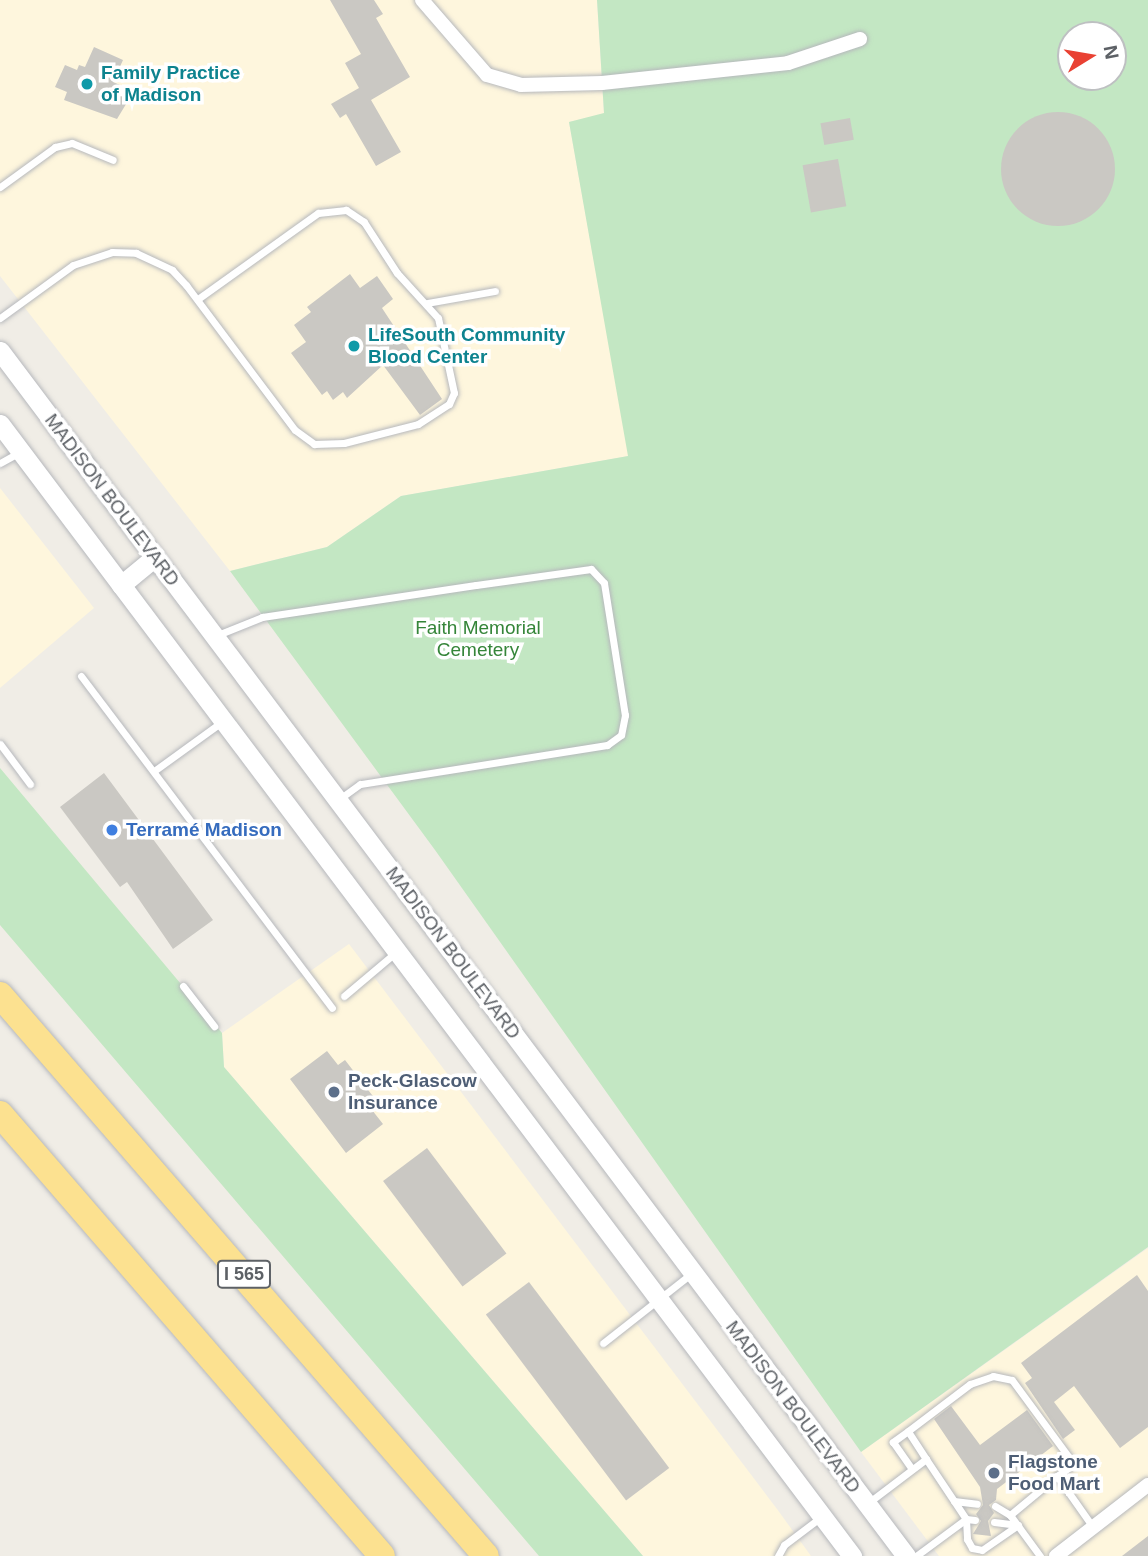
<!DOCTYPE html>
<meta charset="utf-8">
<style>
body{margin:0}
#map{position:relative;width:1148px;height:1556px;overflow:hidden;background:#f0ede6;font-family:Arial,sans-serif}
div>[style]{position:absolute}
.commercial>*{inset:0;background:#fef6dd}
.green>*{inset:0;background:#c3e7c3}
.building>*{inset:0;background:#cac8c3;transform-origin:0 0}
.round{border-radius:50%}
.roads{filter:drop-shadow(0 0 2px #b6b8bc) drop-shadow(0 0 2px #b6b8bc)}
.service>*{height:7px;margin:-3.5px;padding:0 3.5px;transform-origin:3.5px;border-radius:3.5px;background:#fff}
.minor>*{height:14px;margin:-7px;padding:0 7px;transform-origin:7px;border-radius:7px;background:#fff}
.secondary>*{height:19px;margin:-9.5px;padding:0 9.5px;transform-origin:9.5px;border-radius:9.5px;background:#fff}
.motorway>*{height:26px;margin:-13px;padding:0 13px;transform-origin:13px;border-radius:13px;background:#fce190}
.dots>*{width:19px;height:19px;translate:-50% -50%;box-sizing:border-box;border:4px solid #fff;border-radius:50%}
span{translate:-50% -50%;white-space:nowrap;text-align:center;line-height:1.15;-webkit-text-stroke:7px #fff;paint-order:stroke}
.shield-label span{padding:2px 5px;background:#fff;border:2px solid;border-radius:5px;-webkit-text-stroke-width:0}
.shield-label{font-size:18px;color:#5d6166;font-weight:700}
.culture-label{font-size:19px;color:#0d838f;font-weight:700}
.left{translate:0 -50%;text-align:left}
.street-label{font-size:19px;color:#5d6166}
.park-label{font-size:19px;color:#358539}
.shop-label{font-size:19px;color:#366cbe;font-weight:700}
.service-label{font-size:19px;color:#4e5e75;font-weight:700}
.north{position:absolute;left:1057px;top:21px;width:70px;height:70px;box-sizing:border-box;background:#fff;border:2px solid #bec0c2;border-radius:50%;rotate:79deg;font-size:19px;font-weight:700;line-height:28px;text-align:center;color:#5d6166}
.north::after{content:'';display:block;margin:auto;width:24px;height:32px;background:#e94133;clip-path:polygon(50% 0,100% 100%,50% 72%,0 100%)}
</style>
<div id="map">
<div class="commercial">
<div style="clip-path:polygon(0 0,597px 0,604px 114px,569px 122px,629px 456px,401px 496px,327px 547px,230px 571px,0 276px)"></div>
<div style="clip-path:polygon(0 488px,94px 608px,0 688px)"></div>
<div style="clip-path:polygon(349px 944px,777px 1509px,811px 1556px,643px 1556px,224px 1067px,222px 1033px)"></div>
<div style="clip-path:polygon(1148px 1248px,1148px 1556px,939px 1556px,861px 1452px)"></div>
</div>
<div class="green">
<div style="clip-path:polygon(evenodd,597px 0,1148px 0,1148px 1247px,861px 1452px,435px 850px,230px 571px,327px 547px,401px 496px,628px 456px,569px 122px,604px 113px,597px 0,1071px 35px,1113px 35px,1113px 77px,1071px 77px,1071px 35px)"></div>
<div style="clip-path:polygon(0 768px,222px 1033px,224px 1067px,643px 1556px,539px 1556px,0 925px)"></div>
</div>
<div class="building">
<div style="clip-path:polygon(330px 0,374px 0,383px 14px,376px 18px,410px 77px,371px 100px,401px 152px,376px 166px,346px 114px,340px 118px,331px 104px,359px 88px,345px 63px,361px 54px)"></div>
<div style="clip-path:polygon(94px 47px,123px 60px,113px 82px,134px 91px,117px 119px,64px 100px,67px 92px,55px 87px,65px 65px,77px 70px,79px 65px,85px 67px)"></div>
<div class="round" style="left:1001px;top:112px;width:114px;height:114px"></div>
<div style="left:850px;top:118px;width:22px;height:30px;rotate:80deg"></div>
<div style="left:838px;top:159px;width:48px;height:36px;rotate:80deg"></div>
<div style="clip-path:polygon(350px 274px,360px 288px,377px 276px,393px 299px,382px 308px,442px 399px,420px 415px,383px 365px,347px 398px,343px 392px,333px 400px,327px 391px,322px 395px,291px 353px,306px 342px,294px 325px,311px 312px,307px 307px)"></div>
<div style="clip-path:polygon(104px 773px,213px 920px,173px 949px,127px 882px,120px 887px,60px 807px)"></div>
<div style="clip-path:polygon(327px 1051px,338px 1065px,345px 1060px,379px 1104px,372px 1110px,383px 1124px,346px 1153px,290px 1079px)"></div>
<div style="left:427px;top:1148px;width:132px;height:55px;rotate:53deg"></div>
<div style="clip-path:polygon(1137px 1275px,1148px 1291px,1148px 1427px,1120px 1448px,1074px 1386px,1054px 1402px,1075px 1430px,1063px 1439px,1025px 1383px,1032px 1378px,1021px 1363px)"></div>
<div style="left:529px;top:1282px;width:233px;height:54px;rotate:53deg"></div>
<div style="clip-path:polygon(951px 1406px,980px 1445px,1027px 1410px,1053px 1446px,997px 1489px,996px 1500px,989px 1505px,994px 1513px,988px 1521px,991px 1536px,973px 1534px,981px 1521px,976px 1514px,983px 1505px,980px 1487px,934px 1419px)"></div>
<div style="clip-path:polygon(1148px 1536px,1148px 1556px,1122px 1556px)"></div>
</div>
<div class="roads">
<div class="service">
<div style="left:0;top:187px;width:68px;rotate:-36deg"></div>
<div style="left:55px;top:147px;width:17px;rotate:-13deg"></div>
<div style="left:72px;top:143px;width:44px;rotate:22.5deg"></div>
<div style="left:427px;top:303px;width:69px;rotate:-10deg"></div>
<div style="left:0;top:318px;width:90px;rotate:-36deg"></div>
<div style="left:73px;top:265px;width:41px;rotate:-18.4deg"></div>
<div style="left:112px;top:252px;width:24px;rotate:2deg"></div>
<div style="left:136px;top:253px;width:40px;rotate:25deg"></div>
<div style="left:172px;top:270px;width:21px;rotate:47deg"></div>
<div style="left:186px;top:285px;width:181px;rotate:53.1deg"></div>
<div style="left:295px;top:430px;width:24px;rotate:36deg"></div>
<div style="left:314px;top:444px;width:30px;rotate:-2deg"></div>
<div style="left:344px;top:443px;width:76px;rotate:-14.4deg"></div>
<div style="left:418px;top:424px;width:37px;rotate:-33deg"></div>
<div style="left:449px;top:404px;width:12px;rotate:-66deg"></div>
<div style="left:454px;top:393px;width:77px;rotate:-102deg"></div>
<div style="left:438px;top:318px;width:61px;rotate:-132.3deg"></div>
<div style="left:397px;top:273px;width:61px;rotate:-122.9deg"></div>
<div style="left:364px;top:222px;width:22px;rotate:-146deg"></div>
<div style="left:346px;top:210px;width:28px;rotate:174deg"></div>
<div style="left:318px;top:213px;width:148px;rotate:144.4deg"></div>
<div style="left:0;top:463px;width:23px;rotate:-29deg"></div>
<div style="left:215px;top:636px;width:51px;rotate:-22deg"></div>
<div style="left:262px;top:617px;width:216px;rotate:-8.5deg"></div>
<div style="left:476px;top:585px;width:116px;rotate:-7.9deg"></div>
<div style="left:591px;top:569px;width:19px;rotate:47deg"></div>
<div style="left:604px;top:583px;width:134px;rotate:81deg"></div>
<div style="left:625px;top:715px;width:20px;rotate:101deg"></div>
<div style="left:621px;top:735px;width:17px;rotate:144deg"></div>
<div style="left:607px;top:745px;width:250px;rotate:171deg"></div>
<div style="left:360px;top:784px;width:26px;rotate:144deg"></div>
<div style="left:81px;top:676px;width:416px;rotate:52.9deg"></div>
<div style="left:0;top:744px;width:50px;rotate:53.1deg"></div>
<div style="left:154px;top:771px;width:85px;rotate:-35.9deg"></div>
<div style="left:183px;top:986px;width:51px;rotate:52.2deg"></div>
<div style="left:344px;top:996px;width:68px;rotate:-40.2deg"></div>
<div style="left:603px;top:1343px;width:113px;rotate:-38.2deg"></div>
<div style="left:908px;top:1431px;width:19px;rotate:144deg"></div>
<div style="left:893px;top:1442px;width:33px;rotate:55deg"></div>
<div style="left:954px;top:1501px;width:23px;rotate:7deg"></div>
<div style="left:868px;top:1503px;width:73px;rotate:-37.2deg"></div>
<div style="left:926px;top:1459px;width:33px;rotate:-123deg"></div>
<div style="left:908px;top:1431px;width:78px;rotate:-37.2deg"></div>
<div style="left:970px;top:1384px;width:24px;rotate:-19deg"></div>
<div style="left:993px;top:1376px;width:19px;rotate:12deg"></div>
<div style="left:1012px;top:1380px;width:104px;rotate:53.6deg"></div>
<div style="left:1074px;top:1464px;width:21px;rotate:145deg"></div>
<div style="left:1057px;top:1476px;width:62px;rotate:54.8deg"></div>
<div style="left:995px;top:1506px;width:17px;rotate:31deg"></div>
<div style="left:975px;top:1520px;width:9px;rotate:-174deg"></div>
<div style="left:966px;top:1519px;width:20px;rotate:87deg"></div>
<div style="left:967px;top:1539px;width:10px;rotate:61deg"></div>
<div style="left:972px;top:1548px;width:10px;rotate:11deg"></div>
<div style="left:982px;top:1550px;width:44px;rotate:-34.8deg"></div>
<div style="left:994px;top:1522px;width:24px;rotate:7deg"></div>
<div style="left:778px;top:1556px;width:13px;rotate:-61deg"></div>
<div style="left:784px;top:1545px;width:46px;rotate:-37.1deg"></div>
<div style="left:916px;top:1556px;width:62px;rotate:-36.5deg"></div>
<div style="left:966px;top:1519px;width:72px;rotate:-123.7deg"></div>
<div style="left:1040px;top:1556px;width:51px;rotate:-126.2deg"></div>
<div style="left:1010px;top:1515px;width:61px;rotate:-39.7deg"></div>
</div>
<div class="minor">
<div style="left:422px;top:0;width:99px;rotate:49.1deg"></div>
<div style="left:487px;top:75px;width:35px;rotate:16deg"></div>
<div style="left:521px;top:85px;width:81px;rotate:-1.4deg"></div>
<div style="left:602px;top:83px;width:187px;rotate:-6.1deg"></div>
<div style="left:788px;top:63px;width:76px;rotate:-18.4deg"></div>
<div style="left:1056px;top:1556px;width:116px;rotate:-37.7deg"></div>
</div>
<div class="secondary">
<div style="left:0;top:351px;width:1508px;rotate:53.06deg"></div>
<div style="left:0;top:424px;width:1417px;rotate:53.03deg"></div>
<div style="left:121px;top:585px;width:44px;rotate:-39.5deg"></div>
</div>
<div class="motorway">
<div style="left:0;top:995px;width:742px;rotate:49.1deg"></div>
<div style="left:0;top:1114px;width:584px;rotate:49.16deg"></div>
</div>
</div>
<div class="dots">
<div style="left:87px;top:84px;background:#0f9aa8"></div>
<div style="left:354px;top:346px;background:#0f9aa8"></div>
<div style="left:112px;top:830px;background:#3f7fe0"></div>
<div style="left:334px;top:1092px;background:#5c6f8a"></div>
<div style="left:994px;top:1473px;background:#5c6f8a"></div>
</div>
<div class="shield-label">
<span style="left:244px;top:1274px">I 565</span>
</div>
<div class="culture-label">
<span class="left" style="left:101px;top:84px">Family Practice<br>of Madison</span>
<span class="left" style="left:368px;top:346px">LifeSouth Community<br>Blood Center</span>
</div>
<div class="street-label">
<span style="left:112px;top:500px;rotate:53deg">MADISON BOULEVARD</span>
<span style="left:453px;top:953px;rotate:53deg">MADISON BOULEVARD</span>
<span style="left:793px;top:1407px;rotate:53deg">MADISON BOULEVARD</span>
</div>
<div class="park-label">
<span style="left:478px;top:639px">Faith Memorial<br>Cemetery</span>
</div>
<div class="shop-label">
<span class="left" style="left:126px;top:830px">Terramé Madison</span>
</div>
<div class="service-label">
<span class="left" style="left:348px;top:1092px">Peck-Glascow<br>Insurance</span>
<span class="left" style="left:1008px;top:1473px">Flagstone<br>Food Mart</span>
</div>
<div class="north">N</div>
</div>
